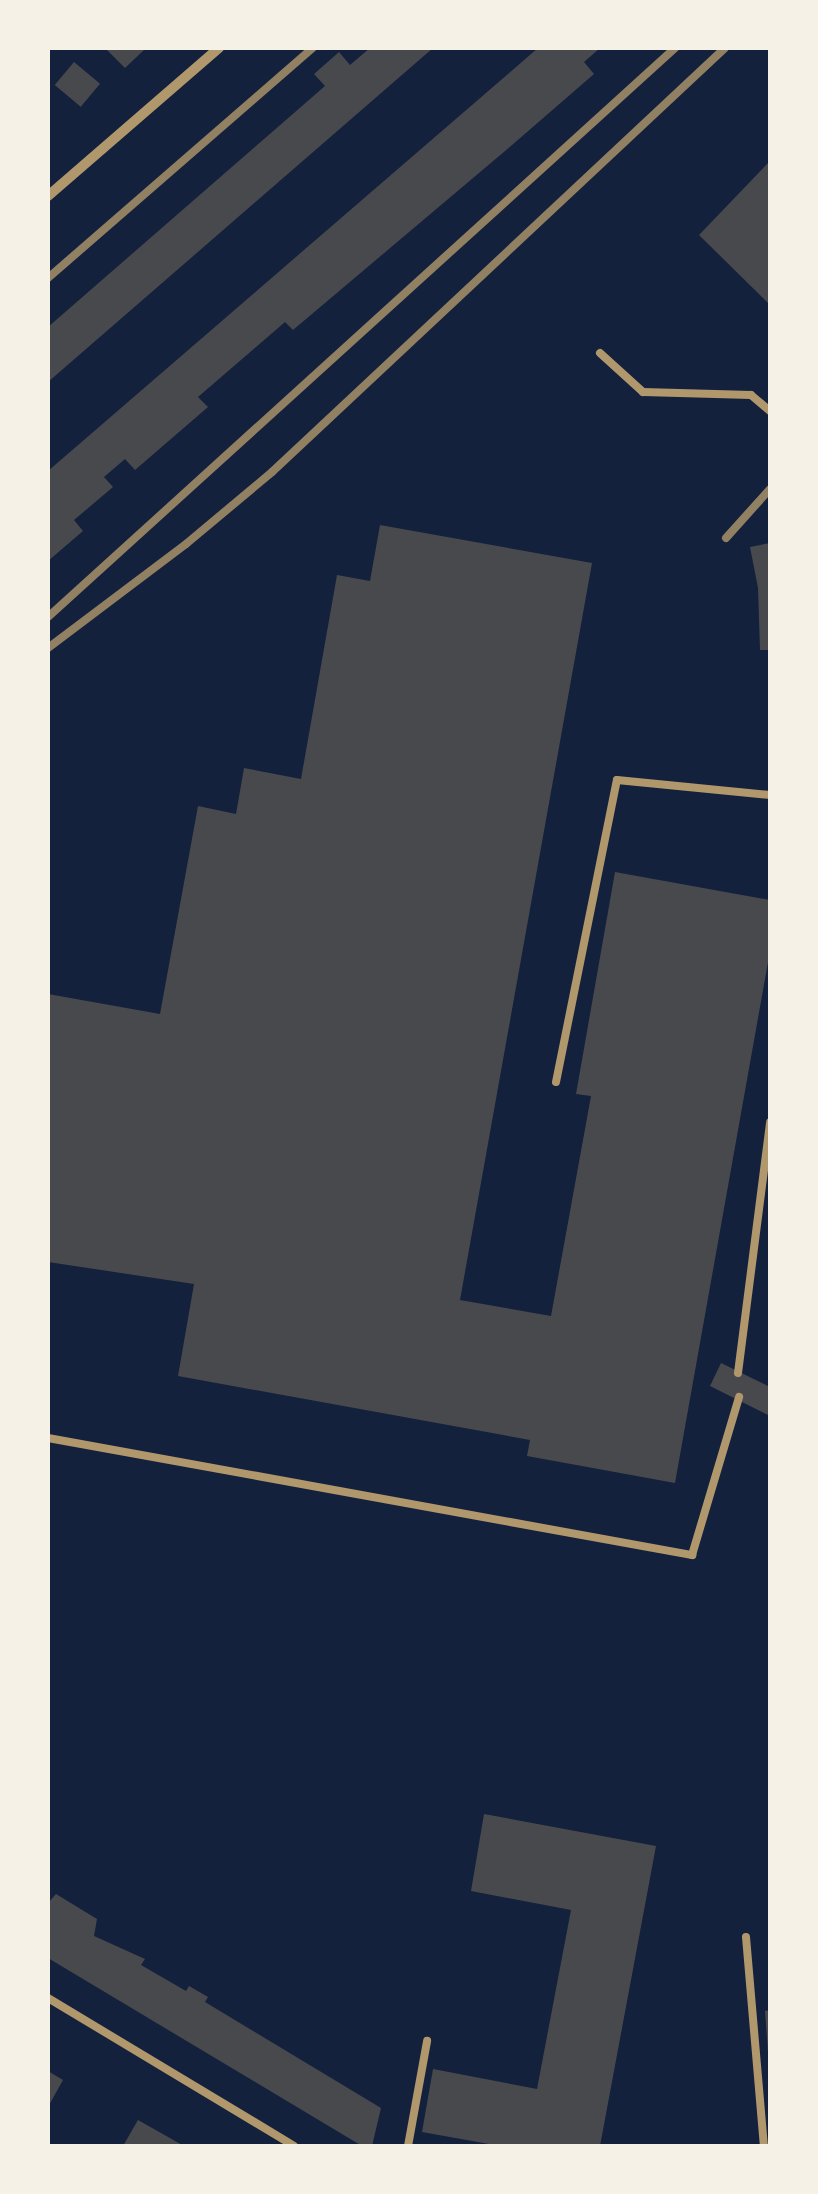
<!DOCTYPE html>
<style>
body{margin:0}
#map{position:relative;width:818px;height:2194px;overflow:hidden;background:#14213d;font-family:Montserrat,sans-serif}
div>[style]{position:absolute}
.building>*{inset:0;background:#48494c;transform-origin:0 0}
.service>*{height:8px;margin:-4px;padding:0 4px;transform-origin:4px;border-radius:4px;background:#b1986c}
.minor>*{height:10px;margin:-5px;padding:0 5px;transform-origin:5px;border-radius:5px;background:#b1986c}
.rail>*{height:8px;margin:-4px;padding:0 4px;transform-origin:4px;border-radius:4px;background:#918062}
span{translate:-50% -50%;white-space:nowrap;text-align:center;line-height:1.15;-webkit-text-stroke:8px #f6f1e7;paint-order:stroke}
.frame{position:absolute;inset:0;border:50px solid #f6f1e7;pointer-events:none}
</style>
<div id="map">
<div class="building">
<div style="clip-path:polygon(105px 48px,146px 48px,125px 68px)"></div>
<div style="clip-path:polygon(370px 48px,433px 48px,48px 382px,48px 327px,325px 86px,314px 74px,339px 52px,350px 65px)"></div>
<div style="clip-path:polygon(538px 48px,600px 48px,584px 62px,594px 74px,505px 151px,293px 330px,285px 322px,198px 397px,208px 407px,135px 470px,125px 459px,104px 477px,113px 487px,74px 520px,83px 531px,48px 561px,48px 471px)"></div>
<div style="left:74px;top:62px;width:34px;height:30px;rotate:40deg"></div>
<div style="clip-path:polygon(770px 161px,770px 305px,699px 235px)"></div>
<div style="clip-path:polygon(380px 525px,592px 563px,460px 1300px,551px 1316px,591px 1096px,576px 1094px,615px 872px,770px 900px,770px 951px,675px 1483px,527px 1456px,530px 1440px,178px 1376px,194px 1284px,48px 1262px,48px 994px,160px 1014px,198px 806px,236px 814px,244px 768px,301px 779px,337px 575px,370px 581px)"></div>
<div style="clip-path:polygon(770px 543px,770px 650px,760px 650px,758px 588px,750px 547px)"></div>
<div style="clip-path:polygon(721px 1363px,770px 1387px,770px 1416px,710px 1386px)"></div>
<div style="clip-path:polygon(484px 1814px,656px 1846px,600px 2146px,500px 2146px,422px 2132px,433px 2069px,537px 2089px,571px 1910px,471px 1891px)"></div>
<div style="clip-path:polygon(56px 1894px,97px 1919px,94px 1936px,145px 1959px,141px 1965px,186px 1991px,189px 1986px,208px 1997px,205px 2002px,381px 2108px,372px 2146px,362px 2146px,48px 1958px,48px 1903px)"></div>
<div style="clip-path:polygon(770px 2010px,770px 2052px,768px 2052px,765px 2011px)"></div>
<div style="clip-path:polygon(48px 2071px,63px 2080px,48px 2107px)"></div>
<div style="clip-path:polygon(138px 2120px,184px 2146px,123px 2146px)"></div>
</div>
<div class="service">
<div style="left:600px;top:353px;width:58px;rotate:42.2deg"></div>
<div style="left:643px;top:392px;width:108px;rotate:1.6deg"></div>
<div style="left:751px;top:395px;width:25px;rotate:40deg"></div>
<div style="left:556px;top:1082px;width:308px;rotate:-78.6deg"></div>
<div style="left:617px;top:780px;width:154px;rotate:5.6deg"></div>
<div style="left:738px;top:1373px;width:253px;rotate:-82.7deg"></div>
<div style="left:48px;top:1438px;width:655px;rotate:10.3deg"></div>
<div style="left:692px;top:1555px;width:165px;rotate:-73.4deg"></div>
<div style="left:746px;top:1937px;width:210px;rotate:85.1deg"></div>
<div style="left:48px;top:1998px;width:287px;rotate:31deg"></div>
<div style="left:408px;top:2146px;width:107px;rotate:-79.7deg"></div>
</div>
<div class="minor">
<div style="left:48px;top:196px;width:226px;rotate:-40.9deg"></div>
</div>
<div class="rail">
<div style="left:48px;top:278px;width:351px;rotate:-41deg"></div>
<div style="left:726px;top:538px;width:66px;rotate:-48.1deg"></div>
<div style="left:48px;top:617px;width:847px;rotate:-42.22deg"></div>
<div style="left:48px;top:648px;width:173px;rotate:-37deg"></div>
<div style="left:186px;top:544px;width:112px;rotate:-39.9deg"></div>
<div style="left:272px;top:472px;width:620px;rotate:-43.11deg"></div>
</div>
<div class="frame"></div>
</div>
